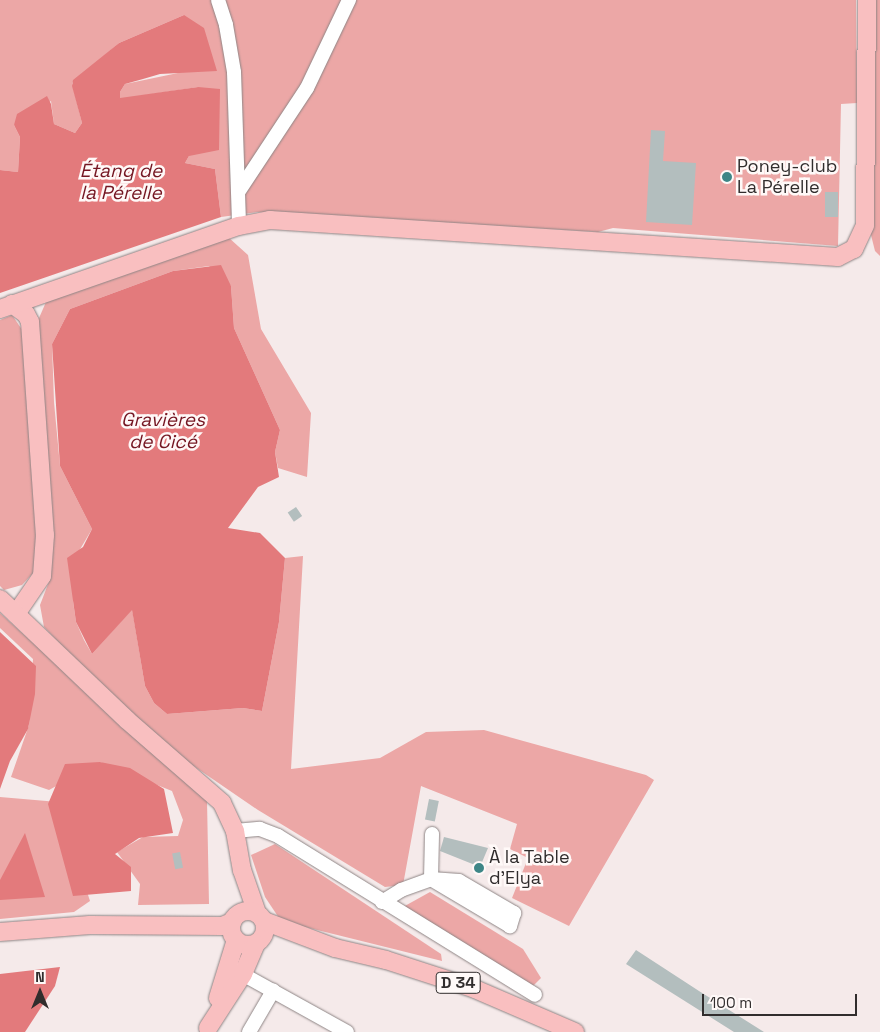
<!DOCTYPE html>
<meta charset="utf-8">
<style>
body{margin:0}
#map{position:relative;width:880px;height:1032px;overflow:hidden;background:#f5eaea;font-family:"Space Grotesk",sans-serif}
div>[style]{position:absolute}
.green>*{inset:0;background:#eca7a6}
.water>*{inset:0;background:#e37a7c}
.building>*{inset:0;background:#b3bebe;transform-origin:0 0}
.roads{filter:drop-shadow(0 0 1px #8e8585) drop-shadow(0 0 1px #8e8585)}
.minor>*{height:14px;margin:-7px;padding:0 7px;transform-origin:7px;border-radius:7px;background:#fff}
.major>*{height:18px;margin:-9px;padding:0 9px;transform-origin:9px;border-radius:9px;background:#f9bfc0}
.major>.ring{margin:-9px;padding:0;box-sizing:content-box;background:none;border:18px solid #f9bfc0;border-radius:50%}
.dots>*{width:14px;height:14px;translate:-50% -50%;box-sizing:border-box;border:2px solid #fff9f8;border-radius:50%}
span{translate:-50% -50%;white-space:nowrap;text-align:center;line-height:1.15;-webkit-text-stroke:5px #fff9f8;paint-order:stroke}
.shield-label span{padding:1px 4px;background:#fff9f8;border:1px solid;border-radius:4px;-webkit-text-stroke-width:0}
.shield-label{font-size:16px;color:#312d2d;font-weight:700}
.poi-label{font-size:18px;color:#312d2d}
.left{translate:0 -50%;text-align:left}
.water-label{font-size:19px;color:#751622;font-style:italic}
.north{position:absolute;left:15px;top:967px;width:50px;height:50px;-webkit-text-stroke:4px #fff9f8;paint-order:stroke;rotate:0deg;font-size:14px;font-weight:700;line-height:20px;text-align:center;color:#312d2d}
.north::after{content:'';display:block;margin:auto;width:18px;height:22px;background:#312d2d;clip-path:polygon(50% 0,100% 100%,50% 72%,0 100%)}
.scale{position:absolute;left:702px;top:994px;width:155px;height:22px;box-sizing:border-box;border:2px solid #312d2d;border-top:0;padding-left:6px;font-size:15px;line-height:18px;white-space:nowrap;color:#312d2d;-webkit-text-stroke:4px #fff9f8;paint-order:stroke}
</style>
<div id="map">
<div class="green">
<div style="clip-path:polygon(0 0,856px 0,857px 103px,841px 104px,838px 246px,613px 228px,598px 232px,257px 212px,221px 217px,215px 169px,185px 163px,189px 156px,198px 87px,120px 99px,120px 92px,125px 84px,178px 73px,184px 15px,119px 43px,72px 83px,82px 123px,75px 133px,54px 124px,51px 101px,14px 125px,20px 137px,18px 172px,0 170px)"></div>
<div style="clip-path:polygon(872px 0,880px 0,880px 256px,875px 251px,871px 235px)"></div>
<div style="clip-path:polygon(228px 237px,248px 255px,261px 329px,311px 413px,307px 477px,278px 468px,275px 452px,280px 430px,234px 328px,231px 286px,209px 266px,173px 271px,70px 309px,52px 344px,54px 402px,60px 466px,92px 529px,79px 551px,73px 601px,76px 622px,84px 640px,92px 654px,132px 609px,145px 686px,154px 703px,167px 714px,243px 708px,262px 711px,279px 622px,285px 558px,303px 556px,291px 769px,380px 758px,426px 732px,484px 730px,646px 775px,654px 780px,569px 926px,512px 898px,528px 858px,510px 849px,517px 824px,421px 786px,403px 885px,385px 887px,258px 810px,179px 756px,109px 696px,44px 627px,40px 605px,50px 579px,36px 325px,46px 302px)"></div>
<div style="clip-path:polygon(12px 315px,25px 334px,40px 535px,34px 572px,22px 585px,4px 590px,0 586px,0 320px)"></div>
<div style="clip-path:polygon(0 613px,207px 800px,209px 904px,138px 905px,140px 884px,117px 852px,143px 837px,178px 836px,183px 820px,172px 791px,100px 762px,49px 790px,11px 777px,29px 725px,33px 659px,0 628px)"></div>
<div style="clip-path:polygon(0 797px,58px 802px,90px 901px,74px 912px,0 919px)"></div>
<div style="clip-path:polygon(275px 844px,441px 954px,442px 961px,281px 921px,265px 897px,251px 855px)"></div>
<div style="clip-path:polygon(430px 892px,523px 949px,541px 978px,531px 988px,403px 907px)"></div>
</div>
<div class="water">
<div style="clip-path:polygon(184px 15px,204px 28px,217px 71px,160px 74px,143px 79px,125px 84px,120px 92px,120px 98px,198px 87px,220px 89px,219px 150px,189px 156px,185px 163px,215px 169px,221px 217px,0 293px,0 170px,18px 172px,20px 137px,14px 125px,17px 114px,47px 96px,51px 104px,54px 124px,75px 133px,82px 123px,72px 86px,73px 80px,119px 43px)"></div>
<div style="clip-path:polygon(221px 265px,231px 286px,234px 328px,280px 430px,275px 452px,279px 477px,258px 487px,228px 528px,260px 533px,285px 558px,279px 622px,262px 711px,243px 708px,167px 714px,154px 703px,145px 686px,132px 610px,92px 654px,76px 622px,67px 558px,83px 547px,92px 529px,60px 466px,52px 344px,70px 309px,173px 271px)"></div>
<div style="clip-path:polygon(0 632px,36px 666px,35px 694px,28px 729px,10px 761px,0 789px)"></div>
<div style="clip-path:polygon(100px 762px,130px 768px,164px 789px,173px 833px,139px 838px,115px 854px,131px 867px,131px 891px,73px 896px,48px 804px,65px 764px)"></div>
<div style="clip-path:polygon(25px 833px,45px 897px,0 900px,0 880px)"></div>
<div style="clip-path:polygon(60px 967px,55px 986px,25px 1032px,0 1032px,0 974px)"></div>
</div>
<div class="building">
<div style="clip-path:polygon(651px 130px,665px 131px,663px 161px,696px 163px,692px 225px,646px 222px)"></div>
<div style="left:825px;top:192px;width:13px;height:25px"></div>
<div style="left:296px;top:507px;width:11px;height:10px;rotate:56deg"></div>
<div style="left:429px;top:799px;width:10px;height:21px;rotate:11deg"></div>
<div style="clip-path:polygon(444px 837px,488px 848px,480px 867px,440px 851px)"></div>
<div style="left:180px;top:852px;width:16px;height:8px;rotate:79deg"></div>
<div style="clip-path:polygon(636px 950px,699px 991px,764px 1032px,734px 1032px,626px 964px)"></div>
</div>
<div class="roads">
<div class="minor">
<div style="left:218px;top:0;width:26px;rotate:72deg"></div>
<div style="left:226px;top:25px;width:48px;rotate:80.3deg"></div>
<div style="left:234px;top:72px;width:154px;rotate:88.1deg"></div>
<div style="left:239px;top:191px;width:123px;rotate:-56.6deg"></div>
<div style="left:307px;top:88px;width:98px;rotate:-64.5deg"></div>
<div style="left:235px;top:831px;width:25px;rotate:-5deg"></div>
<div style="left:260px;top:829px;width:19px;rotate:21deg"></div>
<div style="left:278px;top:836px;width:302px;rotate:31.7deg"></div>
<div style="left:431px;top:879px;width:45px;rotate:-88.7deg"></div>
<div style="left:382px;top:902px;width:22px;rotate:-32deg"></div>
<div style="left:401px;top:890px;width:32px;rotate:-20deg"></div>
<div style="left:431px;top:879px;width:28px;rotate:4deg"></div>
<div style="left:459px;top:881px;width:64px;rotate:30.2deg"></div>
<div style="left:514px;top:913px;width:14px;rotate:107deg"></div>
<div style="left:510px;top:926px;width:92px;rotate:-149.3deg"></div>
<div style="left:235px;top:970px;width:128px;rotate:29deg"></div>
<div style="left:249px;top:1032px;width:48px;rotate:-59.7deg"></div>
</div>
<div class="major">
<div style="left:12px;top:304px;width:17px;rotate:36deg"></div>
<div style="left:26px;top:314px;width:9px;rotate:63deg"></div>
<div style="left:30px;top:322px;width:214px;rotate:86deg"></div>
<div style="left:45px;top:535px;width:41px;rotate:94.2deg"></div>
<div style="left:42px;top:576px;width:46px;rotate:124.4deg"></div>
<div style="left:0;top:309px;width:253px;rotate:-19.2deg"></div>
<div style="left:239px;top:226px;width:32px;rotate:-11deg"></div>
<div style="left:270px;top:220px;width:569px;rotate:3.73deg"></div>
<div style="left:838px;top:257px;width:18px;rotate:-27deg"></div>
<div style="left:854px;top:249px;width:26px;rotate:-65deg"></div>
<div style="left:865px;top:225px;width:225px;rotate:-89.5deg"></div>
<div style="left:0;top:599px;width:175px;rotate:43.6deg"></div>
<div style="left:127px;top:720px;width:126px;rotate:41.1deg"></div>
<div style="left:222px;top:803px;width:31px;rotate:65deg"></div>
<div style="left:235px;top:831px;width:40px;rotate:80deg"></div>
<div style="left:242px;top:870px;width:46px;rotate:70.8deg"></div>
<div class="ring" style="left:231px;top:911px;width:16px;height:16px"></div>
<div style="left:264px;top:921px;width:76px;rotate:20.8deg"></div>
<div style="left:335px;top:948px;width:52px;rotate:13.2deg"></div>
<div style="left:386px;top:960px;width:94px;rotate:18deg"></div>
<div style="left:475px;top:989px;width:109px;rotate:23.3deg"></div>
<div style="left:0;top:932px;width:90px;rotate:-4.4deg"></div>
<div style="left:90px;top:925px;width:132px;rotate:0.4deg"></div>
<div style="left:222px;top:926px;width:11px;rotate:-22deg"></div>
<div style="left:218px;top:998px;width:61px;rotate:-72.8deg"></div>
<div style="left:208px;top:1028px;width:64px;rotate:-57.1deg"></div>
<div style="left:243px;top:974px;width:33px;rotate:-67deg"></div>
</div>
</div>
<div class="dots">
<div style="left:727px;top:177px;background:#3e8687"></div>
<div style="left:479px;top:868px;background:#3e8687"></div>
</div>
<div class="shield-label">
<span style="left:458px;top:983px">D 34</span>
</div>
<div class="poi-label">
<span class="left" style="left:737px;top:177px">Poney-club<br>La Pérelle</span>
<span class="left" style="left:489px;top:868px">À la Table<br>d’Elya</span>
</div>
<div class="water-label">
<span style="left:121px;top:182px">Étang de<br>la Pérelle</span>
<span style="left:163px;top:431px">Gravières<br>de Cicé</span>
</div>
<div class="north">N</div>
<div class="scale">100 m</div>
</div>
